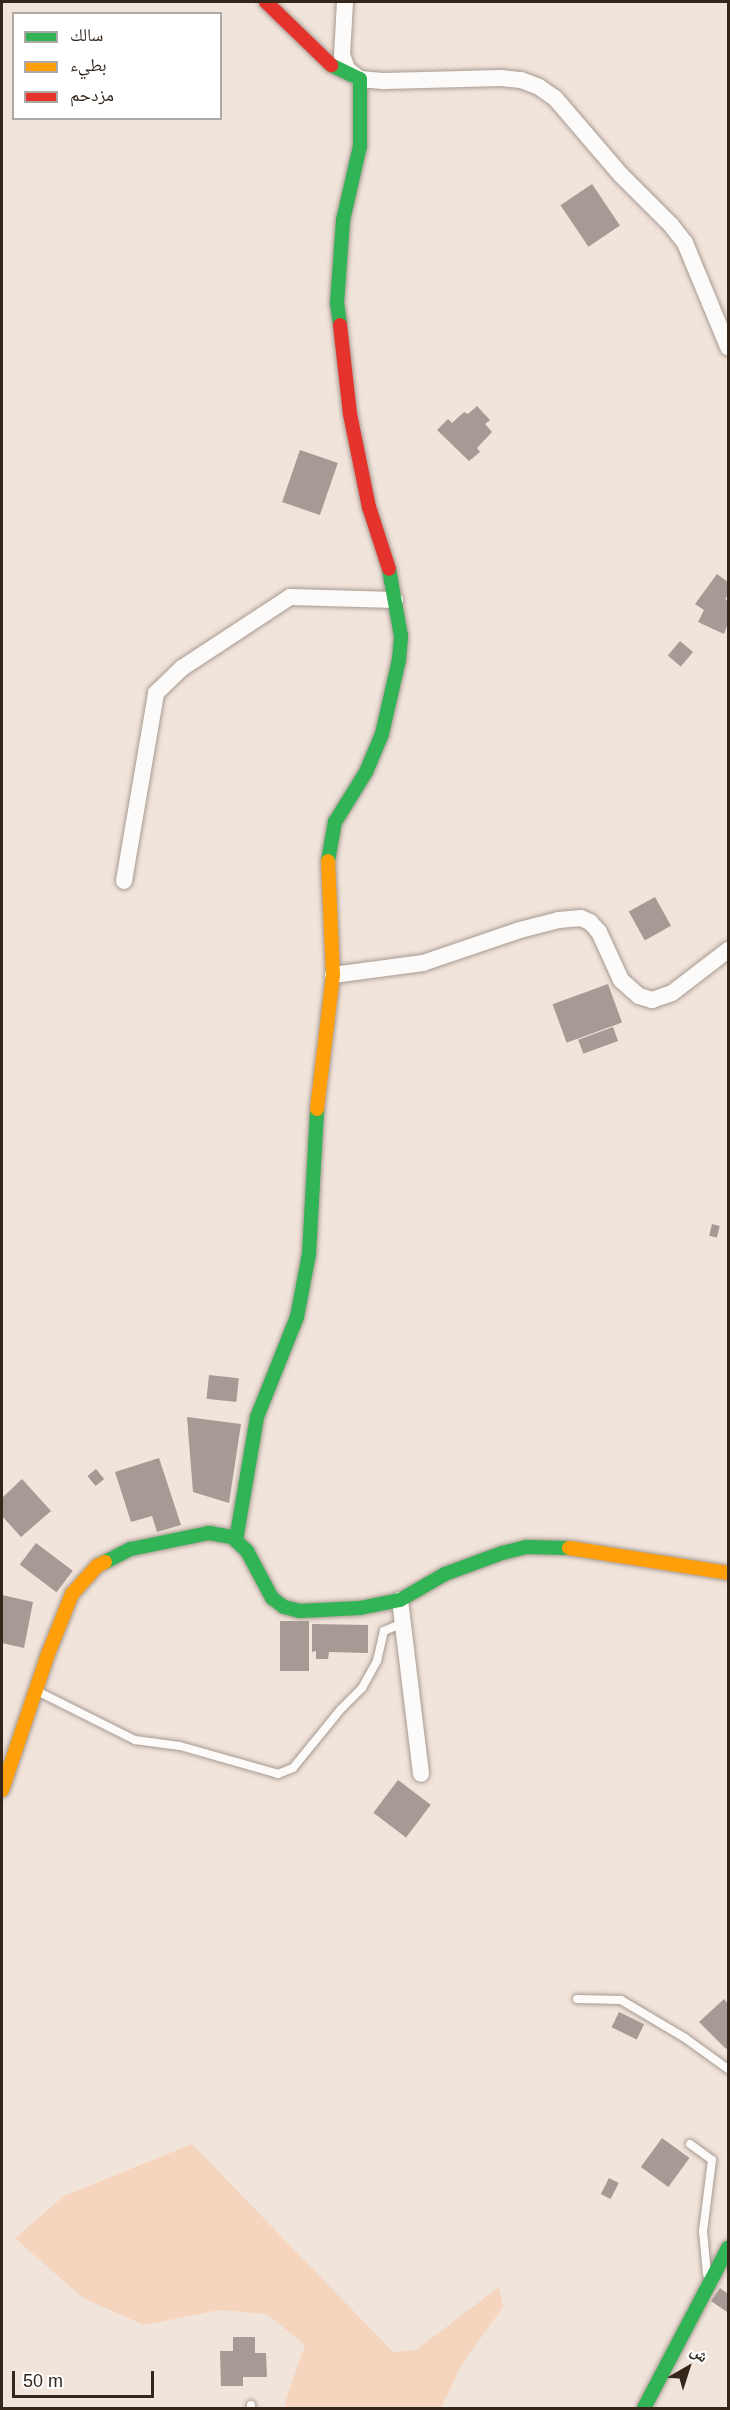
<!DOCTYPE html>
<meta charset="utf-8">
<style>
body{margin:0}
#map{position:relative;width:730px;height:2410px;overflow:hidden;background:#f1e4db;font-family:Helvetica,"Noto Naskh Arabic",sans-serif}
div>[style]{position:absolute}
.green>*{inset:0;background:#f5d5bd}
.building>*{inset:0;background:#a79993;transform-origin:0 0}
.roads{filter:drop-shadow(0 0 2px #a79a91) drop-shadow(0 0 2px #a79a91)}
.lane>*{height:8px;margin:-4px;padding:0 4px;transform-origin:4px;border-radius:4px;background:#fdfbfa}
.street>*{height:16px;margin:-8px;padding:0 8px;transform-origin:8px;border-radius:8px;background:#fdfbfa}
.fast>*{height:14px;margin:-7px;padding:0 7px;transform-origin:7px;border-radius:7px;background:#30b455}
.slow>*{height:14px;margin:-7px;padding:0 7px;transform-origin:7px;border-radius:7px;background:#ff9f0a}
.jam>*{height:14px;margin:-7px;padding:0 7px;transform-origin:7px;border-radius:7px;background:#e5322d}
span{translate:-50% -50%;white-space:nowrap;text-align:center;line-height:1.15;-webkit-text-stroke:6px #fff;paint-order:stroke}
.frame{position:absolute;inset:0;border:3px solid #35261b;pointer-events:none}
.legend{position:absolute;left:12px;top:12px;width:210px;height:108px;box-sizing:border-box;background:#fff;border:2px solid #aea8a4;margin:0;padding:8px 10px;list-style:none;font-size:18px;color:#35261b}
.legend li{display:flex;align-items:center;gap:12px;height:30px}
.legend b{width:30px;border:2px solid #aea8a4}
.north{position:absolute;left:658px;top:2338px;width:60px;height:60px;-webkit-text-stroke:4px #fff;paint-order:stroke;rotate:39deg;font-size:16px;font-weight:700;line-height:24px;text-align:center;color:#35261b}
.north::after{content:'';display:block;margin:auto;width:21px;height:27px;background:#35261b;clip-path:polygon(50% 0,100% 100%,50% 72%,0 100%)}
.scale{position:absolute;left:12px;top:2371px;width:142px;height:27px;box-sizing:border-box;border:3px solid #35261b;border-top:0;padding-left:8px;font-size:18px;line-height:21px;white-space:nowrap;color:#35261b;-webkit-text-stroke:4px #fff;paint-order:stroke}
</style>
<div id="map">
<div class="green">
<div style="clip-path:polygon(192px 2144px,393px 2352px,416px 2350px,499px 2287px,503px 2307px,462px 2364px,441px 2408px,286px 2408px,285px 2402px,305px 2345px,267px 2314px,219px 2310px,144px 2325px,83px 2298px,15px 2238px,64px 2196px)"></div>
</div>
<div class="building">
<div style="left:592px;top:184px;width:50px;height:38px;rotate:56deg"></div>
<div style="clip-path:polygon(477px 406px,490px 420px,485px 424px,492px 432px,477px 448px,480px 452px,469px 461px,437px 430px,448px 419px,452px 423px,464px 412px,468px 414px)"></div>
<div style="left:300px;top:450px;width:40px;height:55px;rotate:19deg"></div>
<div style="clip-path:polygon(717px 574px,728px 582px,728px 595px,725px 599px,728px 601px,728px 623px,724px 634px,698px 622px,704px 610px,695px 604px)"></div>
<div style="left:680px;top:641px;width:17px;height:19px;rotate:40deg"></div>
<div style="left:655px;top:897px;width:33px;height:30px;rotate:61deg"></div>
<div style="left:608px;top:984px;width:41px;height:59px;rotate:70deg"></div>
<div style="left:613px;top:1027px;width:15px;height:37px;rotate:70deg"></div>
<div style="left:712px;top:1224px;width:8px;height:12px;rotate:14deg"></div>
<div style="left:209px;top:1375px;width:30px;height:24px;rotate:6deg"></div>
<div style="clip-path:polygon(187px 1417px,241px 1424px,229px 1503px,193px 1492px)"></div>
<div style="clip-path:polygon(159px 1458px,181px 1525px,157px 1532px,152px 1516px,131px 1522px,115px 1472px)"></div>
<div style="left:96px;top:1469px;width:13px;height:11px;rotate:51deg"></div>
<div style="clip-path:polygon(22px 1479px,51px 1511px,21px 1537px,2px 1516px,2px 1498px)"></div>
<div style="left:36px;top:1543px;width:46px;height:27px;rotate:37deg"></div>
<div style="clip-path:polygon(2px 1595px,33px 1602px,24px 1648px,2px 1643px)"></div>
<div style="left:280px;top:1621px;width:29px;height:50px"></div>
<div style="clip-path:polygon(312px 1624px,368px 1625px,368px 1653px,329px 1652px,328px 1659px,316px 1659px,316px 1651px,312px 1652px)"></div>
<div style="left:398px;top:1780px;width:41px;height:41px;rotate:37deg"></div>
<div style="clip-path:polygon(724px 1999px,728px 2004px,728px 2047px,726px 2049px,699px 2022px)"></div>
<div style="left:619px;top:2012px;width:28px;height:17px;rotate:26deg"></div>
<div style="left:662px;top:2138px;width:34px;height:36px;rotate:36deg"></div>
<div style="left:609px;top:2178px;width:11px;height:18px;rotate:27deg"></div>
<div style="clip-path:polygon(720px 2288px,728px 2294px,727px 2312px,711px 2301px)"></div>
<div style="clip-path:polygon(233px 2337px,255px 2337px,255px 2353px,266px 2353px,267px 2377px,243px 2377px,243px 2386px,221px 2386px,220px 2351px,233px 2351px)"></div>
</div>
<div class="roads">
<div class="lane">
<div style="left:37px;top:1691px;width:110px;rotate:26.6deg"></div>
<div style="left:135px;top:1740px;width:45px;rotate:7.6deg"></div>
<div style="left:180px;top:1746px;width:102px;rotate:15.9deg"></div>
<div style="left:278px;top:1774px;width:16px;rotate:-22deg"></div>
<div style="left:293px;top:1768px;width:76px;rotate:-50.9deg"></div>
<div style="left:341px;top:1709px;width:30px;rotate:-45deg"></div>
<div style="left:362px;top:1688px;width:31px;rotate:-61deg"></div>
<div style="left:377px;top:1661px;width:31px;rotate:-77deg"></div>
<div style="left:384px;top:1631px;width:21px;rotate:-23deg"></div>
<div style="left:577px;top:1999px;width:44px;rotate:1.3deg"></div>
<div style="left:621px;top:2000px;width:74px;rotate:30.7deg"></div>
<div style="left:685px;top:2038px;width:53px;rotate:35.8deg"></div>
<div style="left:690px;top:2144px;width:27px;rotate:36deg"></div>
<div style="left:712px;top:2160px;width:72px;rotate:97.2deg"></div>
<div style="left:703px;top:2231px;width:43px;rotate:84.7deg"></div>
<div style="left:251px;top:2405px;width:3px;rotate:90deg"></div>
</div>
<div class="street">
<div style="left:345px;top:2px;width:53px;rotate:93.2deg"></div>
<div style="left:342px;top:55px;width:15px;rotate:70deg"></div>
<div style="left:347px;top:69px;width:16px;rotate:38deg"></div>
<div style="left:360px;top:79px;width:25px;rotate:5deg"></div>
<div style="left:385px;top:81px;width:116px;rotate:-1.5deg"></div>
<div style="left:501px;top:78px;width:20px;rotate:6deg"></div>
<div style="left:521px;top:80px;width:19px;rotate:21deg"></div>
<div style="left:539px;top:87px;width:19px;rotate:35deg"></div>
<div style="left:555px;top:98px;width:101px;rotate:49.4deg"></div>
<div style="left:621px;top:175px;width:71px;rotate:45deg"></div>
<div style="left:671px;top:225px;width:23px;rotate:52deg"></div>
<div style="left:685px;top:243px;width:113px;rotate:67.5deg"></div>
<div style="left:124px;top:881px;width:191px;rotate:-80.3deg"></div>
<div style="left:156px;top:693px;width:36px;rotate:-44deg"></div>
<div style="left:182px;top:668px;width:129px;rotate:-33.3deg"></div>
<div style="left:290px;top:597px;width:105px;rotate:1.6deg"></div>
<div style="left:333px;top:975px;width:91px;rotate:-7.6deg"></div>
<div style="left:423px;top:963px;width:102px;rotate:-18.8deg"></div>
<div style="left:520px;top:930px;width:40px;rotate:-14.4deg"></div>
<div style="left:559px;top:920px;width:22px;rotate:-5deg"></div>
<div style="left:581px;top:918px;width:10px;rotate:24deg"></div>
<div style="left:590px;top:922px;width:13px;rotate:48deg"></div>
<div style="left:599px;top:932px;width:53px;rotate:65.4deg"></div>
<div style="left:621px;top:980px;width:24px;rotate:42deg"></div>
<div style="left:639px;top:996px;width:14px;rotate:17deg"></div>
<div style="left:652px;top:1000px;width:21px;rotate:-19deg"></div>
<div style="left:672px;top:993px;width:71px;rotate:-37.5deg"></div>
<div style="left:400px;top:1600px;width:175px;rotate:83.1deg"></div>
</div>
<div class="fast">
<div style="left:331px;top:65px;width:32px;rotate:26deg"></div>
<div style="left:360px;top:79px;width:67px;rotate:90deg"></div>
<div style="left:360px;top:146px;width:76px;rotate:102.9deg"></div>
<div style="left:343px;top:220px;width:83px;rotate:94.1deg"></div>
<div style="left:337px;top:303px;width:22px;rotate:82deg"></div>
<div style="left:328px;top:861px;width:40px;rotate:-80deg"></div>
<div style="left:335px;top:822px;width:59px;rotate:-58.2deg"></div>
<div style="left:366px;top:772px;width:41px;rotate:-67.2deg"></div>
<div style="left:382px;top:734px;width:76px;rotate:-77.1deg"></div>
<div style="left:399px;top:660px;width:24px;rotate:-85deg"></div>
<div style="left:401px;top:636px;width:68px;rotate:-100.2deg"></div>
<div style="left:236px;top:1540px;width:125px;rotate:-80.3deg"></div>
<div style="left:257px;top:1417px;width:108px;rotate:-68.2deg"></div>
<div style="left:297px;top:1317px;width:64px;rotate:-79.2deg"></div>
<div style="left:309px;top:1254px;width:145px;rotate:-86.8deg"></div>
<div style="left:105px;top:1562px;width:29px;rotate:-27deg"></div>
<div style="left:131px;top:1549px;width:80px;rotate:-11.6deg"></div>
<div style="left:209px;top:1533px;width:23px;rotate:10deg"></div>
<div style="left:232px;top:1537px;width:21px;rotate:43deg"></div>
<div style="left:247px;top:1551px;width:53px;rotate:62deg"></div>
<div style="left:272px;top:1598px;width:15px;rotate:37deg"></div>
<div style="left:284px;top:1607px;width:16px;rotate:14deg"></div>
<div style="left:300px;top:1611px;width:60px;rotate:-2.9deg"></div>
<div style="left:360px;top:1608px;width:41px;rotate:-11.3deg"></div>
<div style="left:400px;top:1600px;width:52px;rotate:-30deg"></div>
<div style="left:445px;top:1574px;width:61px;rotate:-20.2deg"></div>
<div style="left:502px;top:1553px;width:25px;rotate:-14deg"></div>
<div style="left:526px;top:1547px;width:43px;rotate:1.3deg"></div>
<div style="left:644px;top:2408px;width:181px;rotate:-62.3deg"></div>
</div>
<div class="slow">
<div style="left:317px;top:1109px;width:135px;rotate:-83.2deg"></div>
<div style="left:333px;top:975px;width:114px;rotate:-92.5deg"></div>
<div style="left:569px;top:1548px;width:161px;rotate:8.9deg"></div>
<div style="left:2px;top:1790px;width:144px;rotate:-71.3deg"></div>
<div style="left:48px;top:1654px;width:65px;rotate:-68.2deg"></div>
<div style="left:72px;top:1594px;width:38px;rotate:-48deg"></div>
<div style="left:97px;top:1566px;width:9px;rotate:-27deg"></div>
</div>
<div class="jam">
<div style="left:266px;top:2px;width:91px;rotate:44.1deg"></div>
<div style="left:340px;top:325px;width:90px;rotate:83.6deg"></div>
<div style="left:350px;top:414px;width:95px;rotate:78.5deg"></div>
<div style="left:369px;top:507px;width:65px;rotate:72.1deg"></div>
</div>
</div>
<div class="frame"></div>
<ul class="legend">
<li><b style="height:8px;background:#30b455"></b>سالك</li>
<li><b style="height:8px;background:#ff9f0a"></b>بطيء</li>
<li><b style="height:8px;background:#e5322d"></b>مزدحم</li>
</ul>
<div class="north">ش</div>
<div class="scale">50 m</div>
</div>
